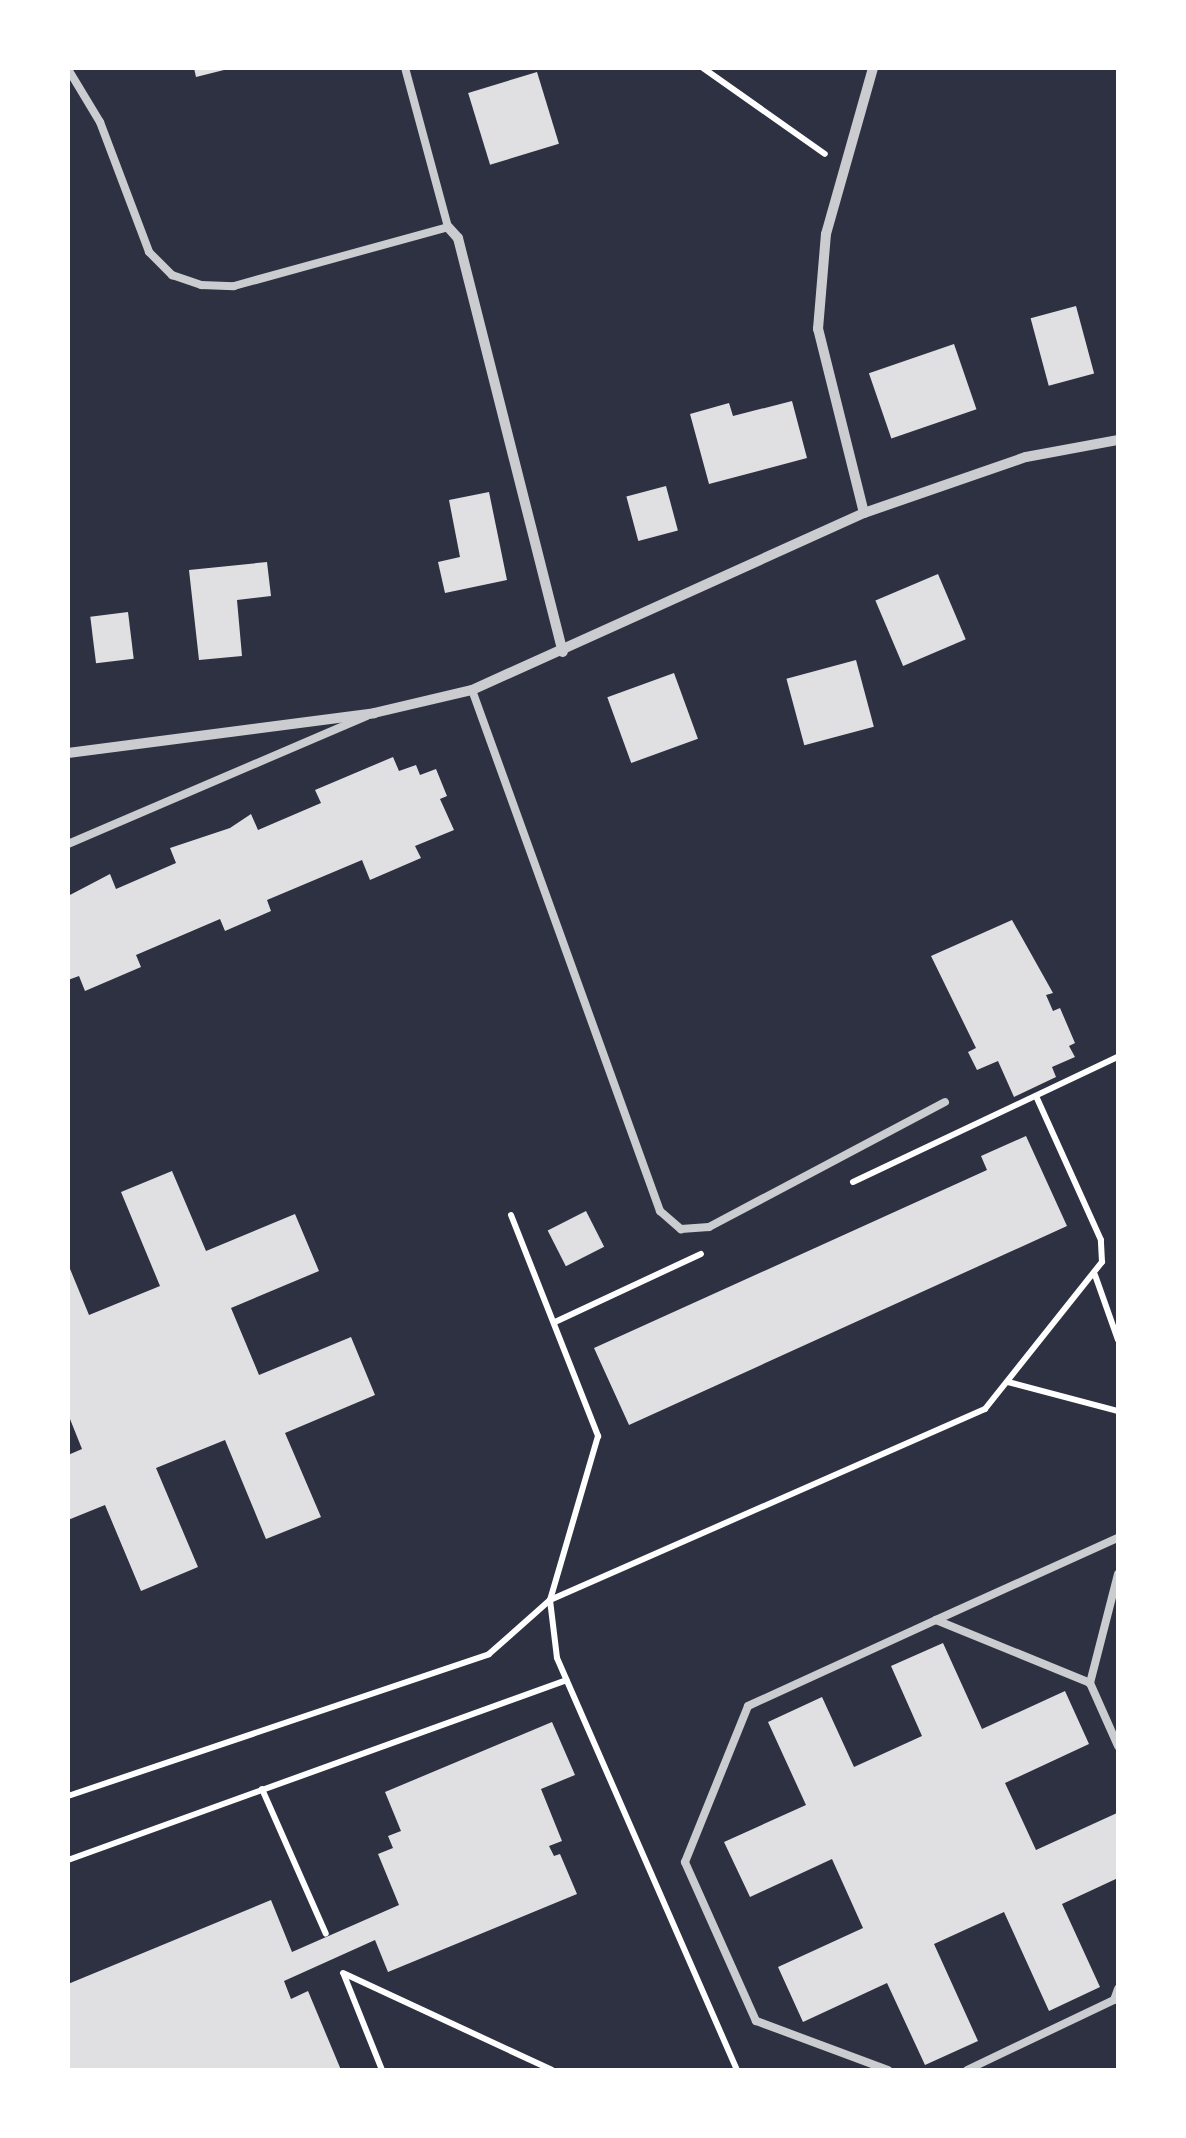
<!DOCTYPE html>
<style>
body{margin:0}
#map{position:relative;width:1186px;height:2138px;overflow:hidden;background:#2d3142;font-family:"Sofia Sans Condensed",sans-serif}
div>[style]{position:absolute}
.building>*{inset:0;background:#e0e0e3;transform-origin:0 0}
.path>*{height:6px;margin:-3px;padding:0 3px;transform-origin:3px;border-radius:3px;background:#fff}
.service>*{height:8px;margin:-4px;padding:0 4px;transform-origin:4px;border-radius:4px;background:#caccd0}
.minor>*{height:10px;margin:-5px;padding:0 5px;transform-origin:5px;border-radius:5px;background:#caccd0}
span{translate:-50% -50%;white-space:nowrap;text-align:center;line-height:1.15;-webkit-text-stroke:10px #fff;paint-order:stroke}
.frame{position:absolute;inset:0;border:70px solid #fff;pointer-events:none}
</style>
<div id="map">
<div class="building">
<div style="clip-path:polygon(194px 68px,228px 68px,228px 69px,196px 77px)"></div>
<div style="left:537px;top:72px;width:75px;height:72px;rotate:73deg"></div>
<div style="left:1076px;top:306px;width:70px;height:47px;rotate:75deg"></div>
<div style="left:954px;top:344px;width:69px;height:90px;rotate:71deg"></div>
<div style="clip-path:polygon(792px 401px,807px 458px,709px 484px,690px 414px,729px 403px,733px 416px)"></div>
<div style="left:666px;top:486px;width:46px;height:41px;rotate:75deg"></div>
<div style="clip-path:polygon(489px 492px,507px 580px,445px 593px,438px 562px,460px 557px,449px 500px)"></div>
<div style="clip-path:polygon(267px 562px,271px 596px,237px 600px,242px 656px,199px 660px,189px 570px)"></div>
<div style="left:938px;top:574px;width:71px;height:68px;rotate:67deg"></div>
<div style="left:128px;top:612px;width:47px;height:38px;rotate:83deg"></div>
<div style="left:856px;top:660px;width:69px;height:72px;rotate:75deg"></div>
<div style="left:674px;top:673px;width:70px;height:71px;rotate:70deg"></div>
<div style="clip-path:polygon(393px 757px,399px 771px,416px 765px,420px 775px,436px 769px,447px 796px,440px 799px,454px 830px,415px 846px,421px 858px,370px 880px,362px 860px,267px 900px,271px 911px,225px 931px,220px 919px,136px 955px,141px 967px,85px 991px,79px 976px,68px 980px,68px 896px,110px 874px,116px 889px,176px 863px,170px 848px,230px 828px,251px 814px,258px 830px,321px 803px,315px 790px)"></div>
<div style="clip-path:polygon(1012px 920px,1053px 993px,1046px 995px,1053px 1011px,1060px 1008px,1075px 1043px,1069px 1046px,1075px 1057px,1052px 1067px,1056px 1077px,1014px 1097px,998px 1061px,977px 1070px,968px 1052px,976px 1048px,931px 956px)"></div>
<div style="clip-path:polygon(1026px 1136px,1067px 1226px,629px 1425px,594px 1348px,987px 1170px,981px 1156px)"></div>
<div style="clip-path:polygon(172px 1171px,206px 1251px,295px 1214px,319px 1271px,231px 1308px,259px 1375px,351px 1337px,375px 1395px,285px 1433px,321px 1517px,266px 1539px,225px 1440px,156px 1468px,198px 1567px,141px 1591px,105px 1505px,68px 1520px,68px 1455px,82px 1449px,68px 1414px,68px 1264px,89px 1315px,160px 1286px,121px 1192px)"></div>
<div style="left:586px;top:1211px;width:40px;height:43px;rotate:63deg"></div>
<div style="clip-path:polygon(943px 1643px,982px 1729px,1065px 1691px,1089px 1744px,1005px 1783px,1036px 1850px,1117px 1813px,1118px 1878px,1062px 1904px,1100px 1987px,1049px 2011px,1004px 1912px,934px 1944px,978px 2041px,925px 2065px,887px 1983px,803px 2022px,778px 1967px,863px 1928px,832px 1859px,750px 1897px,724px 1842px,806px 1805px,768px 1722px,822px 1697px,854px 1767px,922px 1736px,891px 1666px)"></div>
<div style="clip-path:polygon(552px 1722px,575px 1775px,541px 1789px,562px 1841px,549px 1846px,554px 1856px,560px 1854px,577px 1894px,388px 1972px,375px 1940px,284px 1981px,291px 1999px,308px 1991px,341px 2070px,68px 2070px,68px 1984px,271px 1900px,292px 1952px,399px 1905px,378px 1854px,393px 1848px,388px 1836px,401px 1831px,385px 1792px)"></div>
</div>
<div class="path">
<div style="left:703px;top:68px;width:149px;rotate:35.2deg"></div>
<div style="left:853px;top:1182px;width:293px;rotate:-25.3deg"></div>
<div style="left:511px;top:1215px;width:238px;rotate:68.5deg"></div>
<div style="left:598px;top:1436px;width:171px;rotate:106.3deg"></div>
<div style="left:550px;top:1600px;width:58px;rotate:83.1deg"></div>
<div style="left:557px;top:1658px;width:450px;rotate:66.4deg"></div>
<div style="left:1095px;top:1275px;width:69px;rotate:70.5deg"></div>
<div style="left:555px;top:1322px;width:161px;rotate:-25deg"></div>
<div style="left:1008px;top:1382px;width:114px;rotate:14.8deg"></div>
<div style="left:262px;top:1789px;width:158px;rotate:66.2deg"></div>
<div style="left:68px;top:1796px;width:444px;rotate:-18.6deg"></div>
<div style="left:489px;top:1654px;width:81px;rotate:-41.5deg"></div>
<div style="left:550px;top:1600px;width:475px;rotate:-23.7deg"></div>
<div style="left:985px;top:1409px;width:188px;rotate:-51.5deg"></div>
<div style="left:1102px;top:1262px;width:22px;rotate:-93deg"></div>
<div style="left:1101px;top:1240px;width:158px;rotate:-114.3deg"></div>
<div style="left:68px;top:1860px;width:530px;rotate:-19.84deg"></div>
<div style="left:343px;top:1973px;width:230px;rotate:24.9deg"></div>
<div style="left:344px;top:1975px;width:102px;rotate:68.2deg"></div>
</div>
<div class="service">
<div style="left:68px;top:69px;width:62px;rotate:58.9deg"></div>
<div style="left:100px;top:122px;width:139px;rotate:69.3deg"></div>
<div style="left:149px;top:252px;width:33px;rotate:45deg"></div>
<div style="left:172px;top:275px;width:31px;rotate:19deg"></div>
<div style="left:201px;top:285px;width:33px;rotate:2deg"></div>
<div style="left:234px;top:286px;width:222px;rotate:-15.4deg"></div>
<div style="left:448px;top:227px;width:165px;rotate:-105.1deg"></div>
<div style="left:472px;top:690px;width:554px;rotate:70.16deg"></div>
<div style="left:660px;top:1211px;width:28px;rotate:41deg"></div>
<div style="left:681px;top:1229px;width:28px;rotate:-4deg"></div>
<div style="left:709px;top:1227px;width:267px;rotate:-27.9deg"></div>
<div style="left:68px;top:844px;width:325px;rotate:-23.2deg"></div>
<div style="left:1118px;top:1574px;width:113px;rotate:104.4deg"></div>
<div style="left:1090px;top:1683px;width:69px;rotate:66deg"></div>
<div style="left:936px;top:1620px;width:200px;rotate:-24.3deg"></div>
<div style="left:888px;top:2070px;width:141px;rotate:-159.6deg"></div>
<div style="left:756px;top:2021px;width:174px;rotate:-114.1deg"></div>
<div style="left:685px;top:1862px;width:168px;rotate:-68deg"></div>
<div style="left:748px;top:1706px;width:207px;rotate:-24.6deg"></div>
<div style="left:936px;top:1620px;width:166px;rotate:22.2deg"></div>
<div style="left:967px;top:2070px;width:163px;rotate:-25.5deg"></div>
<div style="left:1114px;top:2000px;width:12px;rotate:-70deg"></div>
</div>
<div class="minor">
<div style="left:448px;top:227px;width:15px;rotate:48deg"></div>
<div style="left:458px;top:238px;width:427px;rotate:75.8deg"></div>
<div style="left:864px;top:513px;width:190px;rotate:-104deg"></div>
<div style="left:818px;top:329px;width:95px;rotate:-85.2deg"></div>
<div style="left:826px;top:234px;width:173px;rotate:-74.2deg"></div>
<div style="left:68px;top:753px;width:309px;rotate:-7.4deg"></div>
<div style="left:374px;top:713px;width:101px;rotate:-13.2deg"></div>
<div style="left:472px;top:690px;width:430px;rotate:-24.3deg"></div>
<div style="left:864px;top:513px;width:171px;rotate:-19.1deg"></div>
<div style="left:1026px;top:457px;width:94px;rotate:-10.5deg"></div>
</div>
<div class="frame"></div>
</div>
